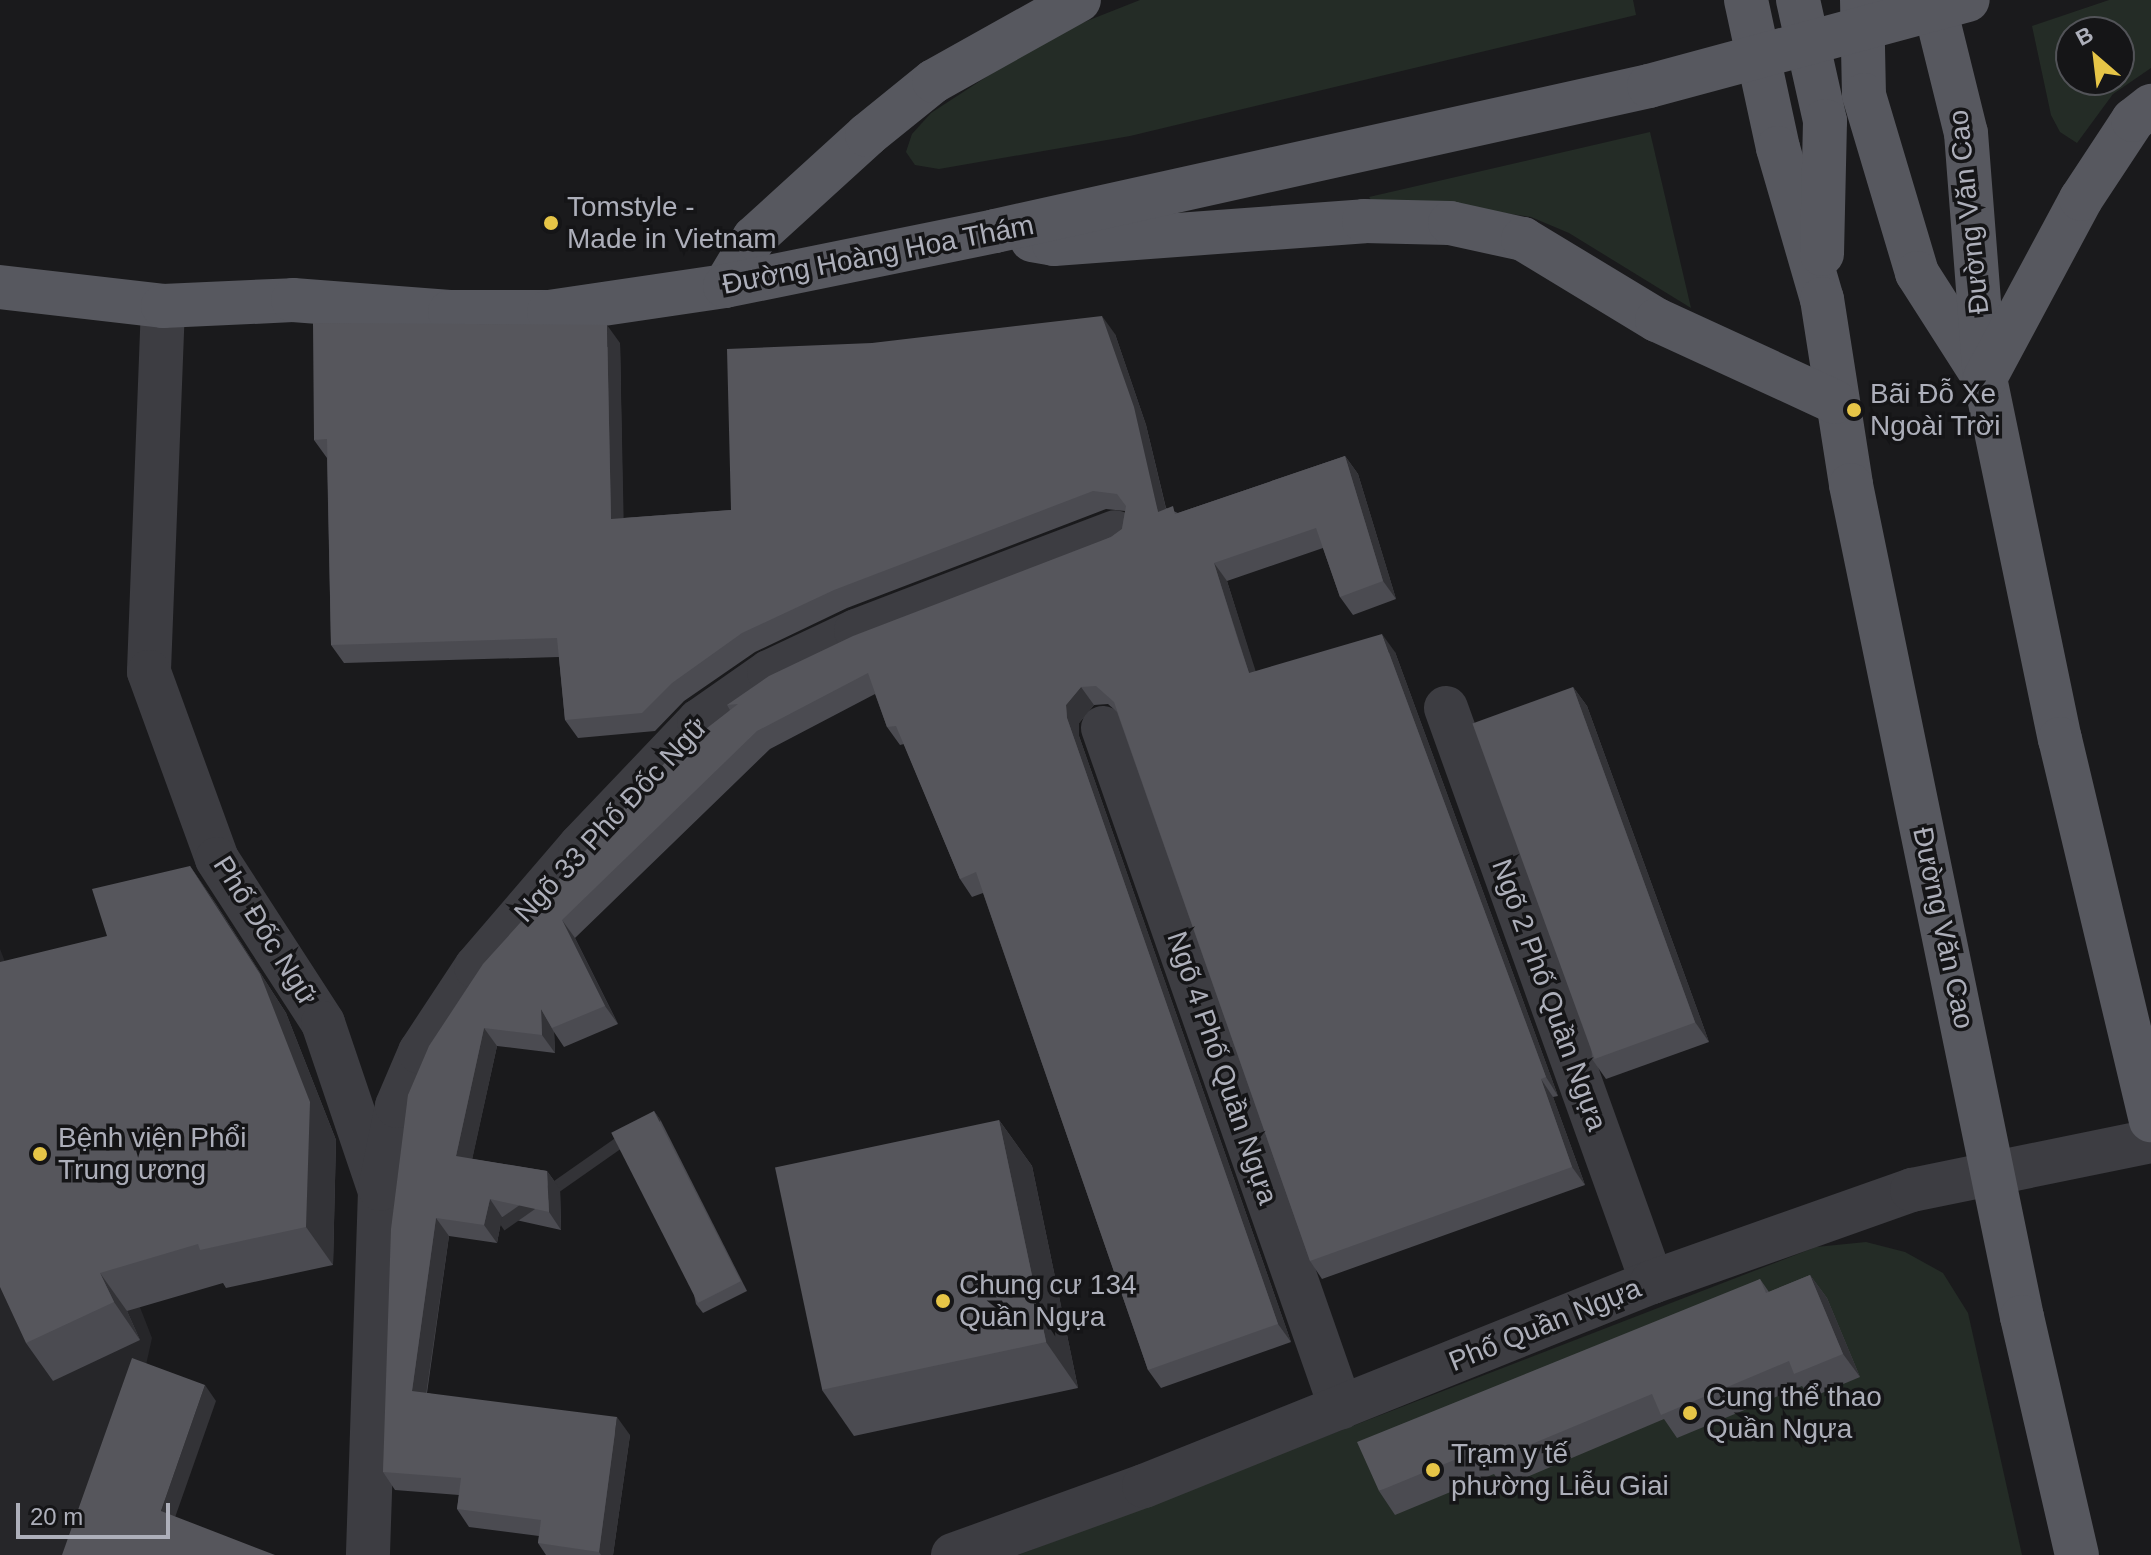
<!DOCTYPE html>
<meta charset="utf-8">
<style>
body{margin:0}
#map{position:relative;width:2151px;height:1555px;overflow:hidden;background:#1a1a1c;font-family:Arial,sans-serif}
div>[style]{position:absolute}
.built>*{inset:0;background:#262629}
.green>*{inset:0;background:#242c26}
.minor>*{height:44px;margin:-22px;padding:0 22px;transform-origin:22px;border-radius:22px;background:#3d3d42}
.major>*{height:44px;margin:-22px;padding:0 22px;transform-origin:22px;border-radius:22px;background:#57585f}
.major-bridge>*{height:44px;margin:-22px;padding:0 22px;transform-origin:22px;border-radius:22px;background:#57585f}
.wall>*{inset:0;background:#4b4b51}
.shaded-wall>*{inset:0;background:#333337;transform-origin:0 0}
.building>*{inset:0;background:#56565c;transform-origin:0 0}
.dots>*{width:22px;height:22px;translate:-50% -50%;box-sizing:border-box;border:4px solid #151517;border-radius:50%}
span{translate:-50% -50%;white-space:nowrap;text-align:center;line-height:1.15;-webkit-text-stroke:7px #151517;paint-order:stroke}
.poi-label{font-size:28px;color:#adafba}
.left{translate:0 -50%;text-align:left}
.street-label{font-size:28px;color:#adafba}
.north{position:absolute;left:2055px;top:16px;width:80px;height:80px;box-sizing:border-box;background:#151517;border:2px solid #525358;border-radius:50%;rotate:332deg;font-size:22px;font-weight:700;line-height:32px;text-align:center;color:#adafba}
.north::after{content:'';display:block;margin:auto;width:28px;height:36px;background:#e6c547;clip-path:polygon(50% 0,100% 100%,50% 72%,0 100%)}
.scale{position:absolute;left:16px;top:1503px;width:154px;height:36px;box-sizing:border-box;border:4px solid #adafba;border-top:0;padding-left:10px;font-size:24px;line-height:28px;white-space:nowrap;color:#adafba;-webkit-text-stroke:6px #151517;paint-order:stroke}
</style>
<div id="map">
<div class="built">
<div style="clip-path:polygon(0 949px,152px 1338px,144px 1374px,78px 1555px,0 1555px)"></div>
</div>
<div class="green">
<div style="clip-path:polygon(1140px 0,1633px 0,1636px 15px,1130px 136px,939px 169px,915px 165px,906px 152px,912px 134px,931px 113px,1049px 36px)"></div>
<div style="clip-path:polygon(evenodd,2109px 0,2151px 0,2151px 68px,2113px 94px,2077px 143px,2060px 132px,2051px 115px,2032px 26px,2109px 0,2071px 32px,2119px 32px,2119px 80px,2071px 80px,2071px 32px)"></div>
<div style="clip-path:polygon(1650px 132px,1691px 308px,1569px 233px,1531px 217px,1485px 210px,1376px 206px,1369px 197px)"></div>
<div style="clip-path:polygon(1866px 1242px,1905px 1252px,1943px 1273px,1968px 1313px,2022px 1555px,1018px 1555px,1816px 1247px)"></div>
</div>
<div class="minor">
<div style="left:163px;top:306px;width:366px;rotate:92.2deg"></div>
<div style="left:149px;top:672px;width:199px;rotate:70deg"></div>
<div style="left:217px;top:859px;width:195px;rotate:57.1deg"></div>
<div style="left:323px;top:1023px;width:177px;rotate:71.3deg"></div>
<div style="left:380px;top:1191px;width:364px;rotate:91.9deg"></div>
<div style="left:1446px;top:708px;width:610px;rotate:70.26deg"></div>
<div style="left:1103px;top:728px;width:720px;rotate:70.71deg"></div>
<div style="left:380px;top:1189px;width:85px;rotate:-78.4deg"></div>
<div style="left:397px;top:1106px;width:59px;rotate:-66.9deg"></div>
<div style="left:420px;top:1052px;width:102px;rotate:-56.6deg"></div>
<div style="left:476px;top:967px;width:160px;rotate:-49.3deg"></div>
<div style="left:580px;top:846px;width:173px;rotate:-46.4deg"></div>
<div style="left:699px;top:721px;width:85px;rotate:-35deg"></div>
<div style="left:769px;top:672px;width:96px;rotate:-25.2deg"></div>
<div style="left:856px;top:631px;width:277px;rotate:-20.9deg"></div>
<div style="left:953px;top:1555px;width:203px;rotate:-19.9deg"></div>
<div style="left:1144px;top:1486px;width:547px;rotate:-21.88deg"></div>
<div style="left:1652px;top:1282px;width:276px;rotate:-19.5deg"></div>
<div style="left:1912px;top:1190px;width:244px;rotate:-11.6deg"></div>
</div>
<div class="major">
<div style="left:1746px;top:0;width:151px;rotate:77.8deg"></div>
<div style="left:1778px;top:148px;width:157px;rotate:73.8deg"></div>
<div style="left:1822px;top:299px;width:188px;rotate:81.1deg"></div>
<div style="left:1851px;top:485px;width:849px;rotate:78.39deg"></div>
<div style="left:2022px;top:1317px;width:244px;rotate:77deg"></div>
<div style="left:1798px;top:0;width:124px;rotate:77.4deg"></div>
<div style="left:1825px;top:121px;width:133px;rotate:91.3deg"></div>
<div style="left:1862px;top:0;width:95px;rotate:88.8deg"></div>
<div style="left:1864px;top:95px;width:186px;rotate:73.4deg"></div>
<div style="left:1917px;top:273px;width:119px;rotate:57.4deg"></div>
<div style="left:1933px;top:0;width:137px;rotate:76.1deg"></div>
<div style="left:1966px;top:133px;width:246px;rotate:85.6deg"></div>
<div style="left:1985px;top:378px;width:369px;rotate:78.3deg"></div>
<div style="left:2060px;top:739px;width:392px;rotate:76.6deg"></div>
<div style="left:1032px;top:240px;width:22px;rotate:10deg"></div>
<div style="left:1054px;top:244px;width:311px;rotate:-4.2deg"></div>
<div style="left:1364px;top:221px;width:86px;rotate:1.3deg"></div>
<div style="left:1450px;top:223px;width:75px;rotate:12.4deg"></div>
<div style="left:1523px;top:239px;width:157px;rotate:31.2deg"></div>
<div style="left:1657px;top:320px;width:196px;rotate:24.7deg"></div>
<div style="left:725px;top:286px;width:56px;rotate:-58.9deg"></div>
<div style="left:754px;top:238px;width:153px;rotate:-42.3deg"></div>
<div style="left:867px;top:135px;width:86px;rotate:-38.9deg"></div>
<div style="left:934px;top:81px;width:166px;rotate:-29.2deg"></div>
<div style="left:0;top:287px;width:164px;rotate:6.6deg"></div>
<div style="left:163px;top:306px;width:130px;rotate:-2.6deg"></div>
<div style="left:293px;top:300px;width:157px;rotate:4.4deg"></div>
<div style="left:450px;top:312px;width:99px"></div>
<div style="left:549px;top:312px;width:178px;rotate:-8.4deg"></div>
<div style="left:725px;top:286px;width:276px;rotate:-11.5deg"></div>
<div style="left:995px;top:231px;width:670px;rotate:-12.5deg"></div>
<div style="left:1985px;top:378px;width:203px;rotate:-61.8deg"></div>
<div style="left:2081px;top:199px;width:95px;rotate:-56.6deg"></div>
<div style="left:2133px;top:120px;width:23px;rotate:-38deg"></div>
</div>
<div class="major-bridge">
<div style="left:1649px;top:86px;width:330px;rotate:-15.1deg"></div>
</div>
<div class="wall">
<div style="clip-path:polygon(1115px 334px,1146px 425px,1166px 508px,1178px 513px,1345px 456px,1358px 474px,1396px 599px,1353px 615px,1340px 597px,1323px 548px,1227px 581px,1250px 655px,1255px 672px,1395px 652px,1558px 1096px,1553px 1097px,1585px 1185px,1322px 1279px,1310px 1261px,1117px 712px,1108px 704px,1094px 705px,1079px 723px,1079px 736px,1291px 1342px,1161px 1388px,1148px 1370px,983px 893px,972px 897px,960px 879px,904px 744px,900px 745px,887px 727px,875px 694px,770px 749px,575px 938px,618px 1024px,564px 1047px,554px 1032px,555px 1053px,497px 1046px,472px 1159px,547px 1171px,560px 1189px,561px 1230px,502px 1217px,497px 1243px,449px 1236px,427px 1393px,630px 1435px,613px 1555px,546px 1555px,538px 1543px,539px 1536px,469px 1527px,457px 1509px,459px 1495px,395px 1490px,383px 1472px,408px 1095px,730px 710px,727px 705px,1111px 537px,1122px 529px,1125px 511px,1106px 509px,847px 608px,755px 652px,684px 701px,655px 731px,578px 738px,565px 720px,559px 657px,344px 663px,331px 645px,327px 458px,314px 440px,620px 343px,623px 518px,731px 510px)"></div>
<div style="clip-path:polygon(1573px 687px,1587px 706px,1709px 1042px,1606px 1079px,1592px 1059px)"></div>
<div style="clip-path:polygon(190px 866px,216px 904px,286px 1013px,336px 1140px,333px 1265px,226px 1288px,223px 1283px,127px 1311px,140px 1340px,53px 1381px,26px 1343px,107px 936px)"></div>
<div style="clip-path:polygon(654px 1111px,661px 1121px,747px 1291px,703px 1313px,696px 1304px)"></div>
<div style="clip-path:polygon(999px 1120px,1032px 1166px,1078px 1388px,854px 1436px,822px 1390px)"></div>
<div style="clip-path:polygon(1810px 1275px,1827px 1298px,1860px 1377px,1810px 1398px,1802px 1386px,1677px 1438px,1664px 1419px,1503px 1487px,1494px 1474px,1395px 1515px,1379px 1491px,1760px 1279px,1769px 1292px)"></div>
</div>
<div class="shaded-wall">
<div style="clip-path:polygon(1102px 316px,1115px 334px,1146px 425px,1171px 530px,1158px 512px)"></div>
<div style="clip-path:polygon(607px 325px,620px 343px,624px 537px,611px 519px)"></div>
<div style="clip-path:polygon(1345px 456px,1358px 474px,1396px 599px,1383px 581px)"></div>
<div style="clip-path:polygon(1214px 563px,1227px 581px,1262px 691px,1249px 673px)"></div>
<div style="clip-path:polygon(1382px 634px,1395px 652px,1558px 1096px,1546px 1077px)"></div>
<div style="clip-path:polygon(1081px 687px,1094px 705px,1079px 723px,1079px 736px,1291px 1342px,1278px 1324px,1067px 718px,1066px 705px)"></div>
<div style="clip-path:polygon(1573px 687px,1587px 706px,1709px 1042px,1695px 1022px)"></div>
<div style="clip-path:polygon(190px 866px,216px 904px,286px 1013px,336px 1140px,333px 1265px,306px 1227px)"></div>
<div style="clip-path:polygon(562px 920px,575px 938px,618px 1024px,605px 1006px)"></div>
<div style="clip-path:polygon(541px 1009px,554px 1032px,555px 1053px,542px 1035px)"></div>
<div style="clip-path:polygon(484px 1028px,497px 1046px,469px 1174px,456px 1156px)"></div>
<div style="clip-path:polygon(1541px 1079px,1553px 1097px,1585px 1185px,1572px 1167px)"></div>
<div style="left:654px;top:1111px;width:12px;height:191px;rotate:55deg"></div>
<div style="clip-path:polygon(999px 1120px,1032px 1166px,1078px 1388px,1046px 1342px)"></div>
<div style="clip-path:polygon(547px 1171px,560px 1189px,561px 1230px,549px 1212px)"></div>
<div style="clip-path:polygon(490px 1199px,502px 1217px,497px 1243px,484px 1225px)"></div>
<div style="clip-path:polygon(436px 1218px,449px 1236px,424px 1409px,412px 1391px)"></div>
<div style="clip-path:polygon(100px 1273px,127px 1311px,140px 1340px,114px 1302px)"></div>
<div style="clip-path:polygon(1810px 1275px,1827px 1298px,1860px 1377px,1843px 1354px)"></div>
<div style="clip-path:polygon(205px 1385px,216px 1401px,172px 1526px,161px 1511px)"></div>
<div style="clip-path:polygon(617px 1417px,630px 1435px,613px 1555px,601px 1555px,599px 1552px)"></div>
</div>
<div class="building">
<div style="clip-path:polygon(1102px 316px,1134px 407px,1158px 512px,1173px 506px,1175px 514px,1345px 456px,1383px 581px,1340px 597px,1316px 528px,1214px 563px,1237px 637px,1249px 673px,1382px 634px,1546px 1077px,1541px 1079px,1572px 1167px,1310px 1261px,1114px 702px,1096px 686px,1081px 687px,1066px 705px,1067px 718px,1278px 1324px,1148px 1370px,976px 872px,960px 879px,896px 726px,887px 727px,868px 673px,757px 731px,562px 920px,605px 1006px,552px 1028px,541px 1009px,542px 1035px,484px 1028px,456px 1156px,547px 1171px,549px 1212px,490px 1199px,484px 1225px,436px 1218px,412px 1391px,617px 1417px,599px 1552px,538px 1543px,541px 1520px,457px 1509px,461px 1478px,383px 1472px,391px 1229px,408px 1095px,429px 1046px,483px 964px,671px 756px,738px 704px,727px 705px,769px 676px,853px 636px,1111px 537px,1122px 529px,1126px 506px,1117px 494px,1093px 491px,834px 590px,742px 633px,672px 683px,642px 713px,565px 720px,557px 638px,331px 645px,327px 439px,314px 440px,313px 323px,607px 325px,611px 519px,731px 510px,727px 349px,872px 343px)"></div>
<div style="left:1573px;top:687px;width:357px;height:107px;rotate:70deg"></div>
<div style="clip-path:polygon(190px 866px,260px 974px,310px 1102px,306px 1227px,200px 1250px,198px 1244px,100px 1273px,114px 1302px,26px 1343px,0 1287px,0 962px,107px 936px,92px 889px)"></div>
<div style="left:654px;top:1111px;width:191px;height:48px;rotate:63deg"></div>
<div style="left:999px;top:1120px;width:227px;height:229px;rotate:78deg"></div>
<div style="clip-path:polygon(1810px 1275px,1843px 1354px,1794px 1374px,1789px 1361px,1661px 1415px,1652px 1394px,1486px 1463px,1481px 1449px,1379px 1491px,1357px 1442px,1760px 1279px,1766px 1293px)"></div>
<div style="clip-path:polygon(132px 1358px,205px 1385px,161px 1511px,275px 1555px,62px 1555px)"></div>
</div>
<div class="dots">
<div style="left:551px;top:223px;background:#e6c547"></div>
<div style="left:1854px;top:410px;background:#e6c547"></div>
<div style="left:40px;top:1154px;background:#e6c547"></div>
<div style="left:943px;top:1301px;background:#e6c547"></div>
<div style="left:1690px;top:1413px;background:#e6c547"></div>
<div style="left:1433px;top:1470px;background:#e6c547"></div>
</div>
<div class="poi-label">
<span class="left" style="left:567px;top:223px">Tomstyle -<br>Made in Vietnam</span>
<span class="left" style="left:1870px;top:410px">Bãi Đỗ Xe<br>Ngoài Trời</span>
<span class="left" style="left:58px;top:1154px">Bệnh viện Phổi<br>Trung ương</span>
<span class="left" style="left:959px;top:1301px">Chung cư 134<br>Quần Ngựa</span>
<span class="left" style="left:1706px;top:1413px">Cung thể thao<br>Quần Ngựa</span>
<span class="left" style="left:1451px;top:1470px">Trạm y tế<br>phường Liễu Giai</span>
</div>
<div class="street-label">
<span style="left:1969px;top:212px;rotate:-96deg">Đường Văn Cao</span>
<span style="left:878px;top:255px;rotate:-11deg">Đường Hoàng Hoa Thám</span>
<span style="left:611px;top:820px;rotate:-47deg">Ngõ 33 Phố Đốc Ngữ</span>
<span style="left:1943px;top:928px;rotate:78deg">Đường Văn Cao</span>
<span style="left:265px;top:931px;rotate:58deg">Phố Đốc Ngữ</span>
<span style="left:1549px;top:995px;rotate:70deg">Ngõ 2 Phố Quần Ngựa</span>
<span style="left:1222px;top:1068px;rotate:71deg">Ngõ 4 Phố Quần Ngựa</span>
<span style="left:1545px;top:1325px;rotate:-22deg">Phố Quần Ngựa</span>
</div>
<div class="north">B</div>
<div class="scale">20 m</div>
</div>
